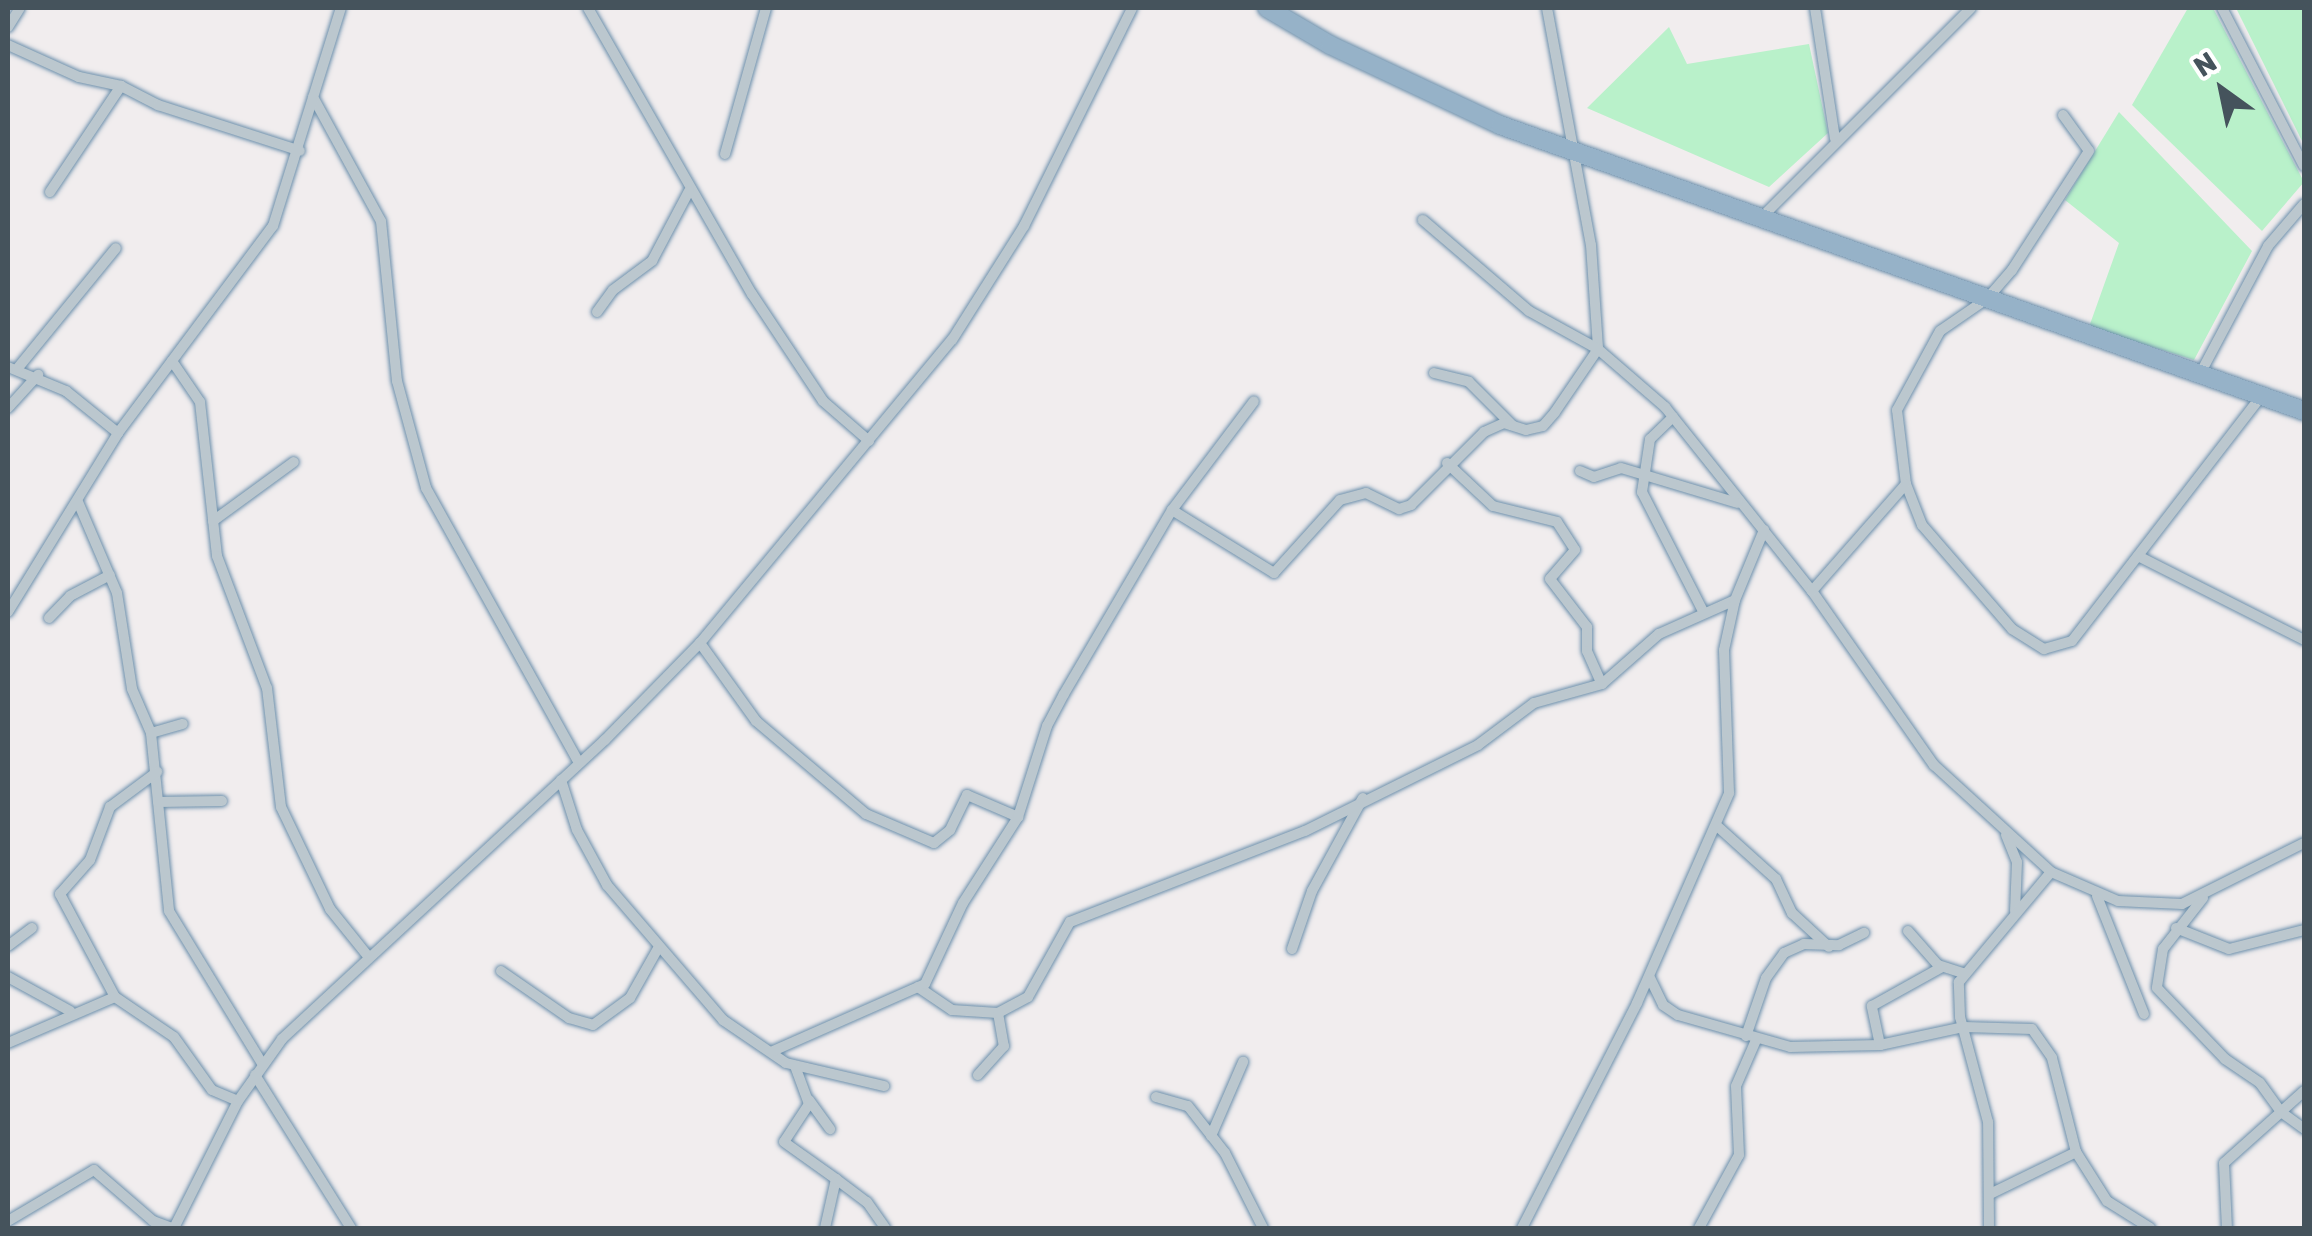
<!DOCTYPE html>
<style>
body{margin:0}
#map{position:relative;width:2312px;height:1236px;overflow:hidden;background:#f1edee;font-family:Rubik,sans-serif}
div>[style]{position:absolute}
.green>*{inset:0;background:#b9f1ca}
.roads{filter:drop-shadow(0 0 2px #6d90ac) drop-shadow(0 0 2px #6d90ac)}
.minor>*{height:10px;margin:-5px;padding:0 5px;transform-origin:5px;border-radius:5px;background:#bbc7ce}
.trunk>*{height:18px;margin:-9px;padding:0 9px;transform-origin:9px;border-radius:9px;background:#96b2c8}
span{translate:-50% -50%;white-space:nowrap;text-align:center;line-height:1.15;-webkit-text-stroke:8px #fff;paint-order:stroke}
.frame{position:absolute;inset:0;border:10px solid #45535c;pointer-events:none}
.north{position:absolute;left:2172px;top:40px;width:100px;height:100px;-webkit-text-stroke:8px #fff;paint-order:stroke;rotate:327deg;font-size:28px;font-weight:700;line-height:40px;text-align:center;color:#45535c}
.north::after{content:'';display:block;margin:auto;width:35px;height:45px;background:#45535c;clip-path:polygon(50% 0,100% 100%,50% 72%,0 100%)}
</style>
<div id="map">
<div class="green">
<div style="clip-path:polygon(2188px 8px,2213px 8px,2304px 182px,2262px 231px,2132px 105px)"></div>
<div style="clip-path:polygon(2236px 8px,2304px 8px,2304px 145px)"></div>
<div style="clip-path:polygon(1669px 27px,1687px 64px,1809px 44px,1828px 133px,1769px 187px,1587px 108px)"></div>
<div style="clip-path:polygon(2119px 112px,2252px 251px,2194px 360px,2089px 327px,2119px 243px,2065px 200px)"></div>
</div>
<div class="roads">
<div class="minor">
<div style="left:588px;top:8px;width:330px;rotate:60.2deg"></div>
<div style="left:752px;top:294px;width:128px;rotate:56.4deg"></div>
<div style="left:823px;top:401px;width:61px;rotate:41deg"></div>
<div style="left:1547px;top:8px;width:241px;rotate:79.5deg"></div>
<div style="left:1591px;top:245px;width:104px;rotate:86.1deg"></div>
<div style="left:1598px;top:349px;width:89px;rotate:40.9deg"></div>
<div style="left:1665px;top:407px;width:236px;rotate:51.4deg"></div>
<div style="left:1812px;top:591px;width:213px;rotate:55deg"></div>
<div style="left:1934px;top:765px;width:159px;rotate:42.4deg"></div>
<div style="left:2051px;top:872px;width:73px;rotate:23.4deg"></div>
<div style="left:2118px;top:901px;width:64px;rotate:2.7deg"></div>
<div style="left:2182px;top:904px;width:136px;rotate:-26.6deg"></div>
<div style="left:1815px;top:8px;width:132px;rotate:81.3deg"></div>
<div style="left:2222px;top:8px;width:178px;rotate:62.6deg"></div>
<div style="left:8px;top:27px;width:22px;rotate:-58deg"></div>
<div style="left:8px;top:45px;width:78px;rotate:24.3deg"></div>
<div style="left:79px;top:77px;width:43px;rotate:12.1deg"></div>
<div style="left:121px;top:86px;width:42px;rotate:27.2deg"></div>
<div style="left:158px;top:105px;width:149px;rotate:17.9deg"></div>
<div style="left:313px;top:97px;width:141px;rotate:61.3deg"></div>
<div style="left:381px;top:221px;width:161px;rotate:84.3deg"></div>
<div style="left:397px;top:381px;width:111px;rotate:74.8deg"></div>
<div style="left:426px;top:488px;width:315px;rotate:60.9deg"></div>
<div style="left:2063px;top:115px;width:44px;rotate:54.2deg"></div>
<div style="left:2089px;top:151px;width:142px;rotate:122.9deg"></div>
<div style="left:2012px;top:270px;width:37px;rotate:131deg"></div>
<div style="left:1988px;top:298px;width:58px;rotate:145.5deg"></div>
<div style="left:1940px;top:331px;width:90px;rotate:118.6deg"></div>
<div style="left:1897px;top:410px;width:75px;rotate:83.1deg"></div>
<div style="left:1906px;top:484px;width:44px;rotate:68.7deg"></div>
<div style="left:1922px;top:525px;width:138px;rotate:49.1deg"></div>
<div style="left:2012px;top:629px;width:38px;rotate:32deg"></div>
<div style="left:2044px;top:649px;width:29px;rotate:-16deg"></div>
<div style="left:2072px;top:641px;width:311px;rotate:-52.3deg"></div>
<div style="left:725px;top:154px;width:152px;rotate:-74.3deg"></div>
<div style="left:50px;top:192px;width:128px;rotate:-56.2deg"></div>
<div style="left:1761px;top:218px;width:297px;rotate:-45deg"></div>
<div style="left:597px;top:312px;width:27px;rotate:-54deg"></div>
<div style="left:613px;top:290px;width:49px;rotate:-36.6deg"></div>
<div style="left:652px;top:261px;width:79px;rotate:-62.1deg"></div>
<div style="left:172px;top:361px;width:50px;rotate:55.7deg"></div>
<div style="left:200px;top:402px;width:155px;rotate:83.7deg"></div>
<div style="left:217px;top:556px;width:141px;rotate:69.3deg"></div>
<div style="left:267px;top:688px;width:120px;rotate:83.3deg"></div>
<div style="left:281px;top:807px;width:113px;rotate:64.3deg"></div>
<div style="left:330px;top:909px;width:59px;rotate:51.2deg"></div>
<div style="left:8px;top:367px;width:63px;rotate:22.5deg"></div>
<div style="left:66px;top:391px;width:67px;rotate:38.9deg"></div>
<div style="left:118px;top:433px;width:259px;rotate:-53.2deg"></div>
<div style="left:273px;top:226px;width:228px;rotate:-72.7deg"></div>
<div style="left:17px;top:369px;width:156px;rotate:-50.7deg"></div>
<div style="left:1434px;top:373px;width:36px;rotate:14deg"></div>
<div style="left:1469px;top:382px;width:61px;rotate:45deg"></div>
<div style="left:2200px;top:374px;width:145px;rotate:-62deg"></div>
<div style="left:2268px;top:246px;width:55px;rotate:-49.4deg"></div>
<div style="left:8px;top:408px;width:45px;rotate:-47.7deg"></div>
<div style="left:1673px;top:417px;width:32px;rotate:136deg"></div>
<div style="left:1650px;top:439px;width:54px;rotate:98.6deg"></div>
<div style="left:1642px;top:492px;width:134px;rotate:62.9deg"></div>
<div style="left:1447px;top:463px;width:63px;rotate:43.1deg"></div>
<div style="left:1493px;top:506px;width:66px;rotate:14deg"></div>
<div style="left:1557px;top:522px;width:33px;rotate:57deg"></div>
<div style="left:1575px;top:550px;width:38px;rotate:131deg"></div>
<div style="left:1550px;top:579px;width:61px;rotate:52.4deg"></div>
<div style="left:1587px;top:627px;width:24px;rotate:90deg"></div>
<div style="left:1587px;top:651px;width:36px;rotate:66deg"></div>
<div style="left:1580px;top:471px;width:15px;rotate:23deg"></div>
<div style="left:1594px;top:477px;width:28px;rotate:-18deg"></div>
<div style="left:1621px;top:468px;width:122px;rotate:16.7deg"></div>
<div style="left:78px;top:502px;width:99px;rotate:66.8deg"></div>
<div style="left:117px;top:593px;width:97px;rotate:81.1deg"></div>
<div style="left:132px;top:689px;width:48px;rotate:66.6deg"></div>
<div style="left:151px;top:733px;width:179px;rotate:84.2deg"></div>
<div style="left:169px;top:911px;width:180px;rotate:58.6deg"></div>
<div style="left:1172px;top:510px;width:120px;rotate:31.7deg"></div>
<div style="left:1274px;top:573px;width:98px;rotate:-47.9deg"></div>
<div style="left:1340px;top:500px;width:27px;rotate:-15deg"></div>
<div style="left:1366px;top:493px;width:37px;rotate:26deg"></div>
<div style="left:1399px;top:509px;width:13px;rotate:-18deg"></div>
<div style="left:1411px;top:505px;width:103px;rotate:-45deg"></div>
<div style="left:1484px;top:432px;width:22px;rotate:-24deg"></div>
<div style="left:1504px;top:423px;width:23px;rotate:18deg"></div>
<div style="left:1526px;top:430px;width:17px;rotate:-13deg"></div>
<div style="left:1543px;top:426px;width:18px;rotate:-49deg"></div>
<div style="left:1555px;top:412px;width:76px;rotate:-55.7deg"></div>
<div style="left:1598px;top:349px;width:79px;rotate:-151.2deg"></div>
<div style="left:1529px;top:311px;width:140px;rotate:-139.4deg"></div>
<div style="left:213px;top:521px;width:100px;rotate:-36.1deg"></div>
<div style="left:2138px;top:556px;width:186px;rotate:26.8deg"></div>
<div style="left:1812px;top:591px;width:142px;rotate:-48.7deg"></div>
<div style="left:8px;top:612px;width:210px;rotate:-58.4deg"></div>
<div style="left:49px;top:618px;width:30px;rotate:-46deg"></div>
<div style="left:70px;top:596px;width:45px;rotate:-27.7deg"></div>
<div style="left:700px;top:643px;width:96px;rotate:54.3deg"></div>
<div style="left:756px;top:721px;width:144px;rotate:40.2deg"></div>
<div style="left:866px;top:814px;width:74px;rotate:23.1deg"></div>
<div style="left:934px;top:843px;width:21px;rotate:-39deg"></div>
<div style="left:950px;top:830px;width:39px;rotate:-64deg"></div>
<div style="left:967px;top:795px;width:56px;rotate:23.3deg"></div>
<div style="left:151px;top:733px;width:33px;rotate:-16deg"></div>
<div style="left:561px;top:780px;width:52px;rotate:72.3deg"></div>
<div style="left:577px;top:830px;width:63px;rotate:61.4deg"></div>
<div style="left:607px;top:885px;width:178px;rotate:49.3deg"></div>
<div style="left:723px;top:1020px;width:76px;rotate:34.3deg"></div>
<div style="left:786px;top:1063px;width:101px;rotate:13.2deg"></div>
<div style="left:158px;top:802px;width:64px;rotate:-0.9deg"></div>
<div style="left:1716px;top:825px;width:81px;rotate:42deg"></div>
<div style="left:1776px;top:879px;width:38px;rotate:65deg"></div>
<div style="left:1792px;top:913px;width:50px;rotate:42.6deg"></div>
<div style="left:2006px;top:835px;width:29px;rotate:68deg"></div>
<div style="left:2017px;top:862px;width:49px;rotate:92.3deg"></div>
<div style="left:2097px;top:896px;width:127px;rotate:68.3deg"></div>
<div style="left:2203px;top:898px;width:65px;rotate:128.1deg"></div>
<div style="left:2163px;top:949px;width:39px;rotate:99deg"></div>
<div style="left:2157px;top:988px;width:98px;rotate:46.2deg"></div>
<div style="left:2225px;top:1059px;width:42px;rotate:34.4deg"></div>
<div style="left:2260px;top:1083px;width:36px;rotate:54deg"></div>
<div style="left:2281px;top:1112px;width:76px;rotate:138.2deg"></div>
<div style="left:2224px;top:1163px;width:65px;rotate:87.4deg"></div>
<div style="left:2176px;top:928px;width:57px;rotate:21.6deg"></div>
<div style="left:2229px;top:949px;width:77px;rotate:-14.2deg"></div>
<div style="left:1908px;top:931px;width:45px;rotate:48.6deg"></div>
<div style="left:1938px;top:965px;width:26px;rotate:18deg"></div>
<div style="left:8px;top:946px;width:30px;rotate:-37deg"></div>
<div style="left:1292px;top:949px;width:61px;rotate:-71deg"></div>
<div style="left:1312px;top:891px;width:106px;rotate:-61.3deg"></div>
<div style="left:501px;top:971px;width:83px;rotate:34.7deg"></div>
<div style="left:569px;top:1018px;width:25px;rotate:16deg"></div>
<div style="left:593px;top:1025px;width:46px;rotate:-36.1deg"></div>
<div style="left:630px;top:998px;width:55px;rotate:-60.6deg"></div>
<div style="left:8px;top:977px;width:71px;rotate:28.7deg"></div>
<div style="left:1650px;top:978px;width:30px;rotate:64deg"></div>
<div style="left:1663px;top:1005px;width:18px;rotate:34deg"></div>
<div style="left:1678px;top:1015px;width:116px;rotate:15.9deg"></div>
<div style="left:1790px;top:1047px;width:90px;rotate:-1.3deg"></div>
<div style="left:1880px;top:1045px;width:86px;rotate:-12.1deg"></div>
<div style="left:1964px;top:1027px;width:68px;rotate:1.7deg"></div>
<div style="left:2032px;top:1029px;width:35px;rotate:55deg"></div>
<div style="left:2052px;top:1058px;width:97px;rotate:75.7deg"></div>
<div style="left:918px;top:987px;width:41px;rotate:34.1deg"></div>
<div style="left:952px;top:1010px;width:46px;rotate:3.7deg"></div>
<div style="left:998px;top:1013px;width:34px;rotate:80deg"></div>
<div style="left:1004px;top:1046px;width:39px;rotate:132deg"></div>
<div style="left:115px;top:997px;width:117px;rotate:-118.1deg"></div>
<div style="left:60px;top:894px;width:45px;rotate:-48.6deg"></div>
<div style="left:90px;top:860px;width:57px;rotate:-69.3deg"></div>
<div style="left:110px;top:807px;width:59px;rotate:-36.7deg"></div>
<div style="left:998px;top:1013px;width:34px;rotate:-28deg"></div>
<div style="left:1028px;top:997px;width:86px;rotate:-60.8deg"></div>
<div style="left:1070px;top:922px;width:252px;rotate:-21.2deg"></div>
<div style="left:1305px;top:831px;width:193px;rotate:-26.4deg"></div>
<div style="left:1478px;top:745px;width:70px;rotate:-36.9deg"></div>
<div style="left:1534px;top:703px;width:71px;rotate:-15.6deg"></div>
<div style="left:1602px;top:684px;width:76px;rotate:-41.3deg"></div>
<div style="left:1659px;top:634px;width:83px;rotate:-24.1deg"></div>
<div style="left:1746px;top:1036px;width:61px;rotate:-71deg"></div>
<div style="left:1766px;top:978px;width:31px;rotate:-54deg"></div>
<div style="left:1784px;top:953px;width:22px;rotate:-24deg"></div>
<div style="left:1804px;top:944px;width:35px;rotate:2deg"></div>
<div style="left:1839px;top:945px;width:28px;rotate:-26deg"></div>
<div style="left:8px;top:1043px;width:116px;rotate:-23.3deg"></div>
<div style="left:115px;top:997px;width:71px;rotate:34.1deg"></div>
<div style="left:174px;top:1037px;width:65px;rotate:54.4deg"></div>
<div style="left:212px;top:1090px;width:28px;rotate:23deg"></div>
<div style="left:1880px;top:1045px;width:40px;rotate:-102deg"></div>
<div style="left:1872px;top:1006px;width:80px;rotate:-29.1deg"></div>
<div style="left:773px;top:1051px;width:166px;rotate:-23.8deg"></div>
<div style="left:925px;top:984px;width:89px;rotate:-64.9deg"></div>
<div style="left:963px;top:903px;width:102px;rotate:-57.4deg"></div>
<div style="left:1018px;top:817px;width:96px;rotate:-72.3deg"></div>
<div style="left:1047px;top:726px;width:36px;rotate:-62deg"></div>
<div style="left:1064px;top:694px;width:213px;rotate:-59.6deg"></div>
<div style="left:1172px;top:510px;width:136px;rotate:-53deg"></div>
<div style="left:795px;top:1066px;width:40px;rotate:69.8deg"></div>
<div style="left:809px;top:1104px;width:45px;rotate:123.3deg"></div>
<div style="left:784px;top:1142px;width:64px;rotate:35.4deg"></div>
<div style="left:836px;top:1179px;width:50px;rotate:102.7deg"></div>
<div style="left:255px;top:1075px;width:181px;rotate:57.9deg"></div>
<div style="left:2304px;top:1091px;width:31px;rotate:138deg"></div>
<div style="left:2281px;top:1112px;width:29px;rotate:36deg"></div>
<div style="left:1156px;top:1097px;width:33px;rotate:16deg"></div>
<div style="left:1188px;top:1106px;width:60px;rotate:51.8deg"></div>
<div style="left:1225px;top:1153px;width:84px;rotate:63.1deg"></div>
<div style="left:809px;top:1100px;width:36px;rotate:54deg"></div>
<div style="left:1211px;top:1136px;width:81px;rotate:-66.6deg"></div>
<div style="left:836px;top:1179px;width:39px;rotate:37deg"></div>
<div style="left:867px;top:1202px;width:32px;rotate:55deg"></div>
<div style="left:1990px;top:1194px;width:96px;rotate:-26deg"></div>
<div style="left:2076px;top:1152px;width:58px;rotate:57.7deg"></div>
<div style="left:2107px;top:1201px;width:51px;rotate:32.1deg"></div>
<div style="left:8px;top:1221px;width:100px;rotate:-30.7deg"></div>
<div style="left:94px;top:1170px;width:78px;rotate:40.8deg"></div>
<div style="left:153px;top:1221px;width:20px;rotate:20deg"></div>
<div style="left:174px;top:1228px;width:142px;rotate:-63.3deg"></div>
<div style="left:238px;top:1101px;width:76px;rotate:-54.6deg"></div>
<div style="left:282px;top:1039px;width:440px;rotate:-42.8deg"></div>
<div style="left:605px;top:740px;width:136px;rotate:-45.6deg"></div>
<div style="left:700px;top:643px;width:394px;rotate:-50.3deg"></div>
<div style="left:952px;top:340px;width:135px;rotate:-57.7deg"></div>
<div style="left:1024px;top:226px;width:243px;rotate:-63.6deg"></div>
<div style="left:1522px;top:1228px;width:253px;rotate:-62.9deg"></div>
<div style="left:1637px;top:1003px;width:229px;rotate:-66.3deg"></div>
<div style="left:1729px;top:793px;width:143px;rotate:-92deg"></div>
<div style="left:1724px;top:650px;width:51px;rotate:-77.6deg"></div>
<div style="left:1735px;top:600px;width:76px;rotate:-67.5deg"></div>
<div style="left:1699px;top:1228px;width:83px;rotate:-61.3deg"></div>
<div style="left:1739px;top:1155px;width:69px;rotate:-92.5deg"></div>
<div style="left:1736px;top:1086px;width:52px;rotate:-66.4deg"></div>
<div style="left:1989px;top:1228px;width:106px;rotate:-90.5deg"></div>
<div style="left:1988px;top:1122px;width:109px;rotate:-104.9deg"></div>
<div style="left:1960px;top:1017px;width:35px;rotate:-92deg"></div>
<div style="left:1959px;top:982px;width:143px;rotate:-50.1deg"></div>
</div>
<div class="trunk">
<div style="left:1267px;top:8px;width:73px;rotate:30.4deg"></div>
<div style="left:1330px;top:45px;width:188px;rotate:25.2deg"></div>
<div style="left:1500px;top:125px;width:853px;rotate:19.58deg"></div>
</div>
</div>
<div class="frame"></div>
<div class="north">N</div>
</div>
